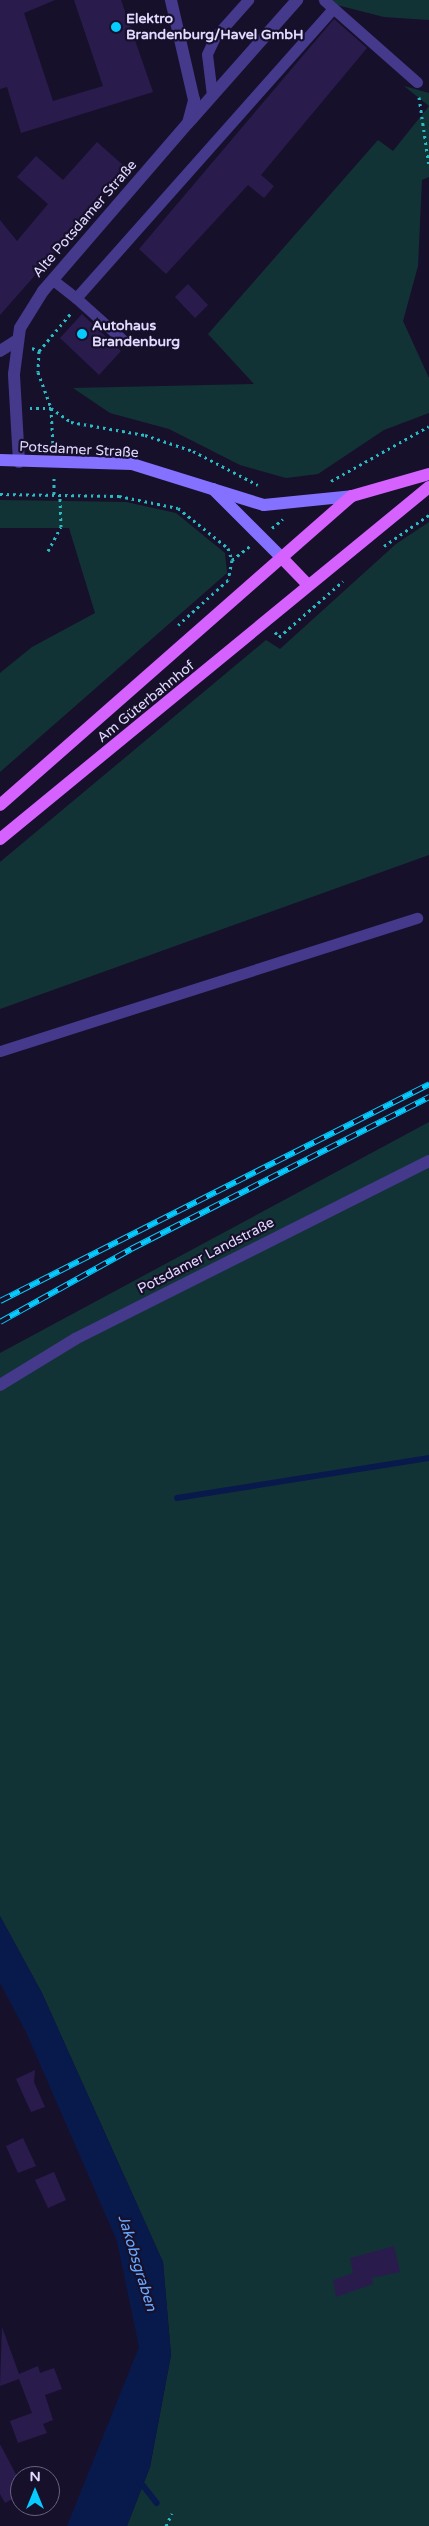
<!DOCTYPE html>
<meta charset="utf-8">
<style>
body{margin:0}
#map{position:relative;width:429px;height:2526px;overflow:hidden;background:#17102b;font-family:"Varela Round",sans-serif}
div>[style]{position:absolute}
.green>*{inset:0;background:#123336}
.water>*{inset:0;background:#081a4c}
.stream>*{height:5.5px;margin:-2.75px;padding:0 2.75px;transform-origin:2.75px;border-radius:2.75px;background:#081a4c}
.building>*{inset:0;background:#2a1b4d}
.path>*{height:3px;margin-top:-1.5px;transform-origin:0;background:repeating-linear-gradient(90deg,#2abbc2 0 2.5px,transparent 0 6.5px)}
.lane>*{height:11px;margin:-5.5px;padding:0 5.5px;transform-origin:5.5px;border-radius:5.5px;background:#45398c}
.street>*{height:12px;margin:-6px;padding:0 6px;transform-origin:6px;border-radius:6px;background:#45398c}
.secondary>*{height:12px;margin:-6px;padding:0 6px;transform-origin:6px;border-radius:6px;background:#8471ff}
.primary>*{height:12px;margin:-6px;padding:0 6px;transform-origin:6px;border-radius:6px;background:#d561ff}
.rail>*{height:5.5px;margin-top:-2.75px;transform-origin:0;background:repeating-linear-gradient(90deg,#17102b 0 11px,#06cbff 0 22px);box-sizing:border-box;border-block:1px solid #06cbff}
.dots>*{width:14px;height:14px;translate:-50% -50%;box-sizing:border-box;border:2px solid #17102b;border-radius:50%}
span{translate:-50% -50%;white-space:nowrap;text-align:center;line-height:1.15;-webkit-text-stroke:4.5px #17102b;paint-order:stroke}
.poi-label{font-size:14px;color:#e2daff;font-weight:700}
.left{translate:0 -50%;text-align:left}
.street-label{font-size:14px;color:#e2daff}
.water-label{font-size:15px;color:#68a9ff;font-style:italic}
.north{position:absolute;left:10px;top:2466px;width:50px;height:50px;box-sizing:border-box;background:#17102b;border:1px solid #686180;border-radius:50%;rotate:0deg;font-size:14px;font-weight:700;line-height:20px;text-align:center;color:#e2daff}
.north::after{content:'';display:block;margin:auto;width:18px;height:22px;background:#06cbff;clip-path:polygon(50% 0,100% 100%,50% 72%,0 100%)}
</style>
<div id="map">
<div class="green">
<i style="clip-path:polygon(317px 0,429px 0,429px 20px,384px 17px)"></i>
<i style="clip-path:polygon(404px 86px,429px 93px,429px 106px)"></i>
<i style="clip-path:polygon(429px 106px,429px 177px,422px 180px,418px 266px,403px 321px,429px 378px,429px 413px,384px 430px,318px 474px,286px 478px,240px 465px,169px 429px,110px 413px,73px 388px,254px 384px,208px 334px,378px 140px,393px 151px)"></i>
<i style="clip-path:polygon(0 500px,126px 502px,176px 513px,225px 553px,227px 573px,0 772px,0 673px,32px 647px,95px 613px,69px 528px,0 528px)"></i>
<i style="clip-path:polygon(429px 522px,429px 855px,0 1009px,0 862px,266px 640px,280px 649px,396px 544px)"></i>
<i style="clip-path:polygon(429px 1122px,429px 2526px,127px 2526px,150px 2467px,171px 2355px,163px 2262px,42px 1993px,0 1916px,0 1353px)"></i>
</div>
<div class="water">
<i style="clip-path:polygon(0 1916px,42px 1993px,163px 2262px,171px 2355px,150px 2467px,127px 2526px,67px 2526px,139px 2347px,117px 2241px,26px 2032px,0 1983px)"></i>
</div>
<div class="stream">
<i style="left:177px;top:1498px;width:255px;rotate:-9deg"></i>
<i style="left:139px;top:2480px;width:29px;rotate:52deg"></i>
</div>
<div class="building">
<i style="clip-path:polygon(0 0,55px 0,24px 13px,53px 101px,103px 86px,74px 0,121px 0,153px 92px,21px 133px,7px 87px,0 89px)"></i>
<i style="clip-path:polygon(334px 19px,367px 48px,261px 175px,274px 186px,264px 198px,248px 185px,166px 274px,139px 249px)"></i>
<i style="clip-path:polygon(97px 142px,124px 166px,86px 210px,90px 213px,0 315px,0 220px,17px 241px,48px 204px,17px 177px,36px 156px,63px 180px)"></i>
<i style="clip-path:polygon(188px 284px,208px 305px,195px 318px,175px 297px)"></i>
<i style="clip-path:polygon(82px 314px,121px 351px,99px 375px,60px 338px)"></i>
<i style="clip-path:polygon(35px 2070px,34px 2082px,45px 2107px,31px 2112px,16px 2079px)"></i>
<i style="clip-path:polygon(23px 2138px,36px 2166px,18px 2173px,6px 2146px)"></i>
<i style="clip-path:polygon(54px 2172px,66px 2200px,48px 2208px,35px 2180px)"></i>
<i style="clip-path:polygon(394px 2246px,400px 2272px,372px 2278px,373px 2284px,336px 2297px,333px 2280px,353px 2273px,350px 2258px)"></i>
<i style="clip-path:polygon(2px 2327px,19px 2374px,38px 2366px,40px 2373px,54px 2368px,62px 2389px,45px 2395px,53px 2420px,43px 2424px,47px 2433px,18px 2443px,10px 2421px,32px 2413px,19px 2379px,0 2386px)"></i>
<i style="clip-path:polygon(0 2444px,20px 2482px,20px 2495px,5px 2503px,0 2494px)"></i>
</div>
<div class="path">
<i style="left:419px;top:97px;width:70px;rotate:81.8deg"></i>
<i style="left:32px;top:348px;width:8px;rotate:23deg"></i>
<i style="left:39px;top:351px;width:21px;rotate:93deg"></i>
<i style="left:38px;top:372px;width:38px;rotate:70deg"></i>
<i style="left:51px;top:408px;width:38px;rotate:87deg"></i>
<i style="left:39px;top:351px;width:50px;rotate:-49.9deg"></i>
<i style="left:30px;top:408px;width:21px"></i>
<i style="left:51px;top:408px;width:24px;rotate:35deg"></i>
<i style="left:71px;top:422px;width:75px;rotate:10deg"></i>
<i style="left:145px;top:435px;width:51px;rotate:18.4deg"></i>
<i style="left:193px;top:451px;width:73px;rotate:27.6deg"></i>
<i style="left:54px;top:478px;width:17px;rotate:90deg"></i>
<i style="left:331px;top:481px;width:112px;rotate:-29.3deg"></i>
<i style="left:0;top:494px;width:119px;rotate:1deg"></i>
<i style="left:119px;top:496px;width:60px;rotate:11.5deg"></i>
<i style="left:178px;top:508px;width:64px;rotate:38.7deg"></i>
<i style="left:228px;top:548px;width:13px;rotate:72deg"></i>
<i style="left:232px;top:560px;width:20px;rotate:101deg"></i>
<i style="left:228px;top:580px;width:67px;rotate:138deg"></i>
<i style="left:272px;top:528px;width:14px;rotate:-39deg"></i>
<i style="left:384px;top:546px;width:55px;rotate:-34.6deg"></i>
<i style="left:48px;top:551px;width:27px;rotate:-62deg"></i>
<i style="left:61px;top:527px;width:32px;rotate:-92deg"></i>
<i style="left:232px;top:560px;width:23px;rotate:-38deg"></i>
<i style="left:275px;top:632px;width:6px;rotate:51deg"></i>
<i style="left:279px;top:637px;width:85px;rotate:-41.2deg"></i>
<i style="left:166px;top:2526px;width:14px;rotate:-65deg"></i>
</div>
<div class="lane">
<i style="left:324px;top:0;width:124px;rotate:41.4deg"></i>
<i style="left:212px;top:95px;width:41px;rotate:-97deg"></i>
<i style="left:207px;top:54px;width:19px;rotate:-65deg"></i>
<i style="left:215px;top:37px;width:50px;rotate:-48.3deg"></i>
<i style="left:53px;top:280px;width:29px;rotate:38deg"></i>
<i style="left:76px;top:298px;width:387px;rotate:-48.4deg"></i>
<i style="left:76px;top:298px;width:63px;rotate:41.8deg"></i>
<i style="left:0;top:1051px;width:438px;rotate:-17.7deg"></i>
</div>
<div class="street">
<i style="left:190px;top:121px;width:162px;rotate:-48.5deg"></i>
<i style="left:0;top:351px;width:19px;rotate:-32deg"></i>
<i style="left:19px;top:462px;width:88px;rotate:-93.3deg"></i>
<i style="left:14px;top:374px;width:46px;rotate:-82.6deg"></i>
<i style="left:20px;top:328px;width:44px;rotate:-58.1deg"></i>
<i style="left:43px;top:291px;width:222px;rotate:-49.2deg"></i>
<i style="left:188px;top:123px;width:24px;rotate:-75deg"></i>
<i style="left:194px;top:100px;width:103px;rotate:-103deg"></i>
<i style="left:0;top:1385px;width:88px;rotate:-31.5deg"></i>
<i style="left:75px;top:1339px;width:396px;rotate:-26.7deg"></i>
</div>
<div class="secondary">
<i style="left:0;top:460px;width:132px;rotate:1.7deg"></i>
<i style="left:132px;top:464px;width:138px;rotate:17.3deg"></i>
<i style="left:264px;top:505px;width:88px;rotate:-5.8deg"></i>
<i style="left:213px;top:489px;width:98px;rotate:45deg"></i>
</div>
<div class="primary">
<i style="left:282px;top:558px;width:37px;rotate:46deg"></i>
<i style="left:0;top:805px;width:468px;rotate:-41.3deg"></i>
<i style="left:352px;top:496px;width:80px;rotate:-15.9deg"></i>
<i style="left:0;top:839px;width:555px;rotate:-39.37deg"></i>
</div>
<div class="rail">
<i style="left:0;top:1301px;width:481px;rotate:-26.8deg"></i>
<i style="left:0;top:1322px;width:150px;rotate:-29.1deg"></i>
<i style="left:131px;top:1249px;width:335px;rotate:-27deg"></i>
</div>
<div class="dots">
<i style="left:116px;top:27px;background:#06cbff"></i>
<i style="left:82px;top:334px;background:#06cbff"></i>
</div>
<div class="poi-label">
<span class="left" style="left:126px;top:27px">Elektro<br>Brandenburg/Havel GmbH</span>
<span class="left" style="left:92px;top:334px">Autohaus<br>Brandenburg</span>
</div>
<div class="street-label">
<span style="left:85px;top:219px;rotate:-49deg">Alte Potsdamer Straße</span>
<span style="left:79px;top:450px;rotate:3deg">Potsdamer Straße</span>
<span style="left:146px;top:702px;rotate:-39deg">Am Güterbahnhof</span>
<span style="left:206px;top:1256px;rotate:-27deg">Potsdamer Landstraße</span>
</div>
<div class="water-label">
<span style="left:137px;top:2263px;rotate:73deg">Jakobsgraben</span>
</div>
<div class="north">N</div>
</div>
